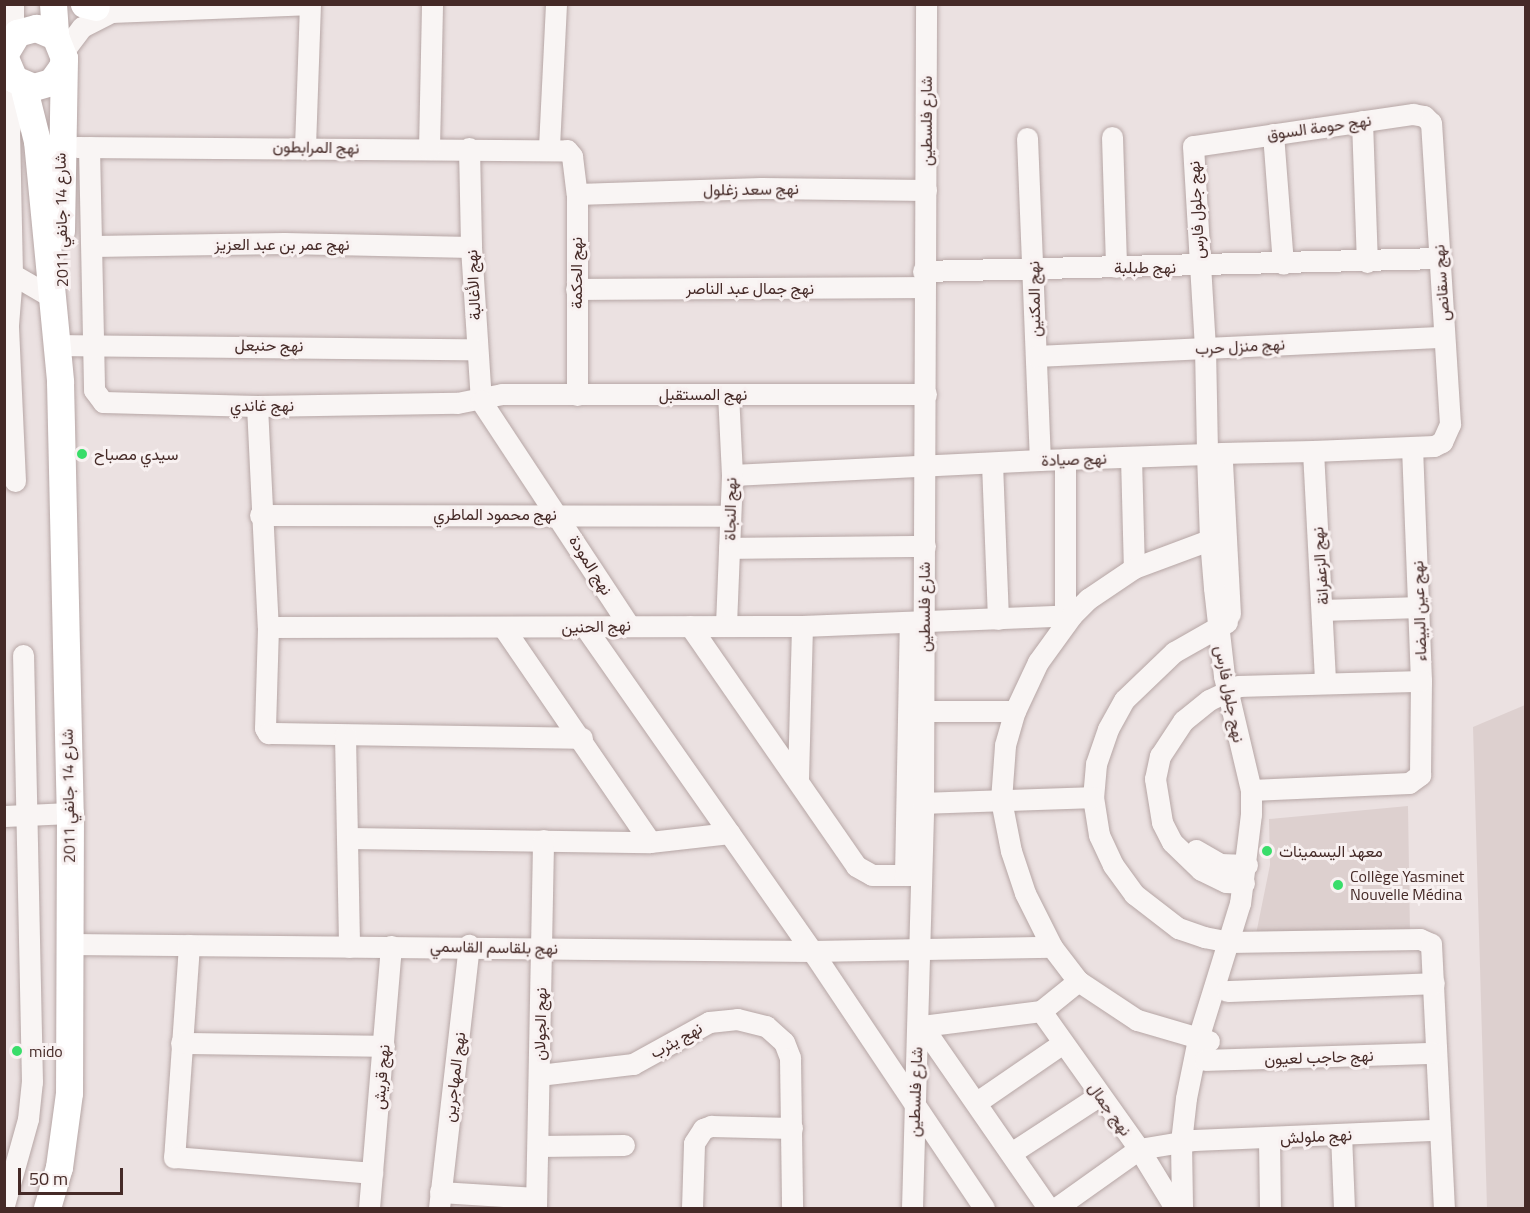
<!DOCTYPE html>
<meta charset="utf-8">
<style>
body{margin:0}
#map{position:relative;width:1530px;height:1213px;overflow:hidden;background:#ebe1e1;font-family:"Titillium Web",Vazirmatn,sans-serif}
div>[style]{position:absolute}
.built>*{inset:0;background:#ddd0cf}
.roads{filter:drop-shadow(0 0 2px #b6a6a5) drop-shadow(0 0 2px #b6a6a5)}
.minor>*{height:21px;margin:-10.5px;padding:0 10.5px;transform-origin:10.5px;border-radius:10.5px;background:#f9f5f4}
.major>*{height:27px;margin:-13.5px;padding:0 13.5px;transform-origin:13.5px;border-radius:13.5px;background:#fff}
.dots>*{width:16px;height:16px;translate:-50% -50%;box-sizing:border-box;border:3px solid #f8f1f1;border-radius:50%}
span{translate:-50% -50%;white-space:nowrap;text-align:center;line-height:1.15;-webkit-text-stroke:6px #f8f1f1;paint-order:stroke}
.street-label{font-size:16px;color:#452a27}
.poi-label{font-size:16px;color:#452a27}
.left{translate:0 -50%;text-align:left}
.frame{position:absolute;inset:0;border:6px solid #452a27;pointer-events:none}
.scale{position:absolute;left:18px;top:1168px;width:105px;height:27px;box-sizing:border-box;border:3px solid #452a27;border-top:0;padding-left:8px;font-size:18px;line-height:21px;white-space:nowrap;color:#452a27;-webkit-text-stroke:4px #f8f1f1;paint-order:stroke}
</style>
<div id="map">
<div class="built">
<i style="clip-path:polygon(1525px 705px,1525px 1208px,1487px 1208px,1473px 727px)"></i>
<i style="clip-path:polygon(1408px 806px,1410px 934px,1254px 944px,1270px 865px,1269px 819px)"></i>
</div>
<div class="roads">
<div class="minor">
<i style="left:13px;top:37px;width:33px;rotate:-90deg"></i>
<i style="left:63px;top:52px;width:31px;rotate:-53deg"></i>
<i style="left:82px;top:27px;width:33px;rotate:-27deg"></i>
<i style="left:111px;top:12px;width:195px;rotate:-2.3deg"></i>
<i style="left:1362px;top:121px;width:141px;rotate:88deg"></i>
<i style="left:1273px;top:134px;width:130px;rotate:85.6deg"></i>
<i style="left:1112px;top:137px;width:130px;rotate:88.2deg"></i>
<i style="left:1027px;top:138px;width:322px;rotate:87.7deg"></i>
<i style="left:77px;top:147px;width:490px;rotate:0.4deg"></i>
<i style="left:567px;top:150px;width:8px;rotate:50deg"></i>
<i style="left:572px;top:156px;width:38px;rotate:83deg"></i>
<i style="left:577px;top:194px;width:201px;rotate:90deg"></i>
<i style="left:89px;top:147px;width:243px;rotate:88.8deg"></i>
<i style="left:94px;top:390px;width:15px;rotate:53deg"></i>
<i style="left:103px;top:402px;width:154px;rotate:1.5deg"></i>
<i style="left:257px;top:406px;width:200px;rotate:-0.9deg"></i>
<i style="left:457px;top:403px;width:46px;rotate:-11.3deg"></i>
<i style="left:502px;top:394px;width:424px"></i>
<i style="left:305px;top:147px;width:143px;rotate:-88deg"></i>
<i style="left:549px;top:147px;width:143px;rotate:-87.2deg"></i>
<i style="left:469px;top:148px;width:99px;rotate:88.8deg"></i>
<i style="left:471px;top:247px;width:154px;rotate:86.3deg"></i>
<i style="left:481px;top:401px;width:267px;rotate:56.6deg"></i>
<i style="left:429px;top:149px;width:145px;rotate:-88.8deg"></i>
<i style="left:577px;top:194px;width:184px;rotate:-1.9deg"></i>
<i style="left:761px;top:188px;width:165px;rotate:0.7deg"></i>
<i style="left:93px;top:246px;width:191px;rotate:-0.9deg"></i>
<i style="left:284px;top:243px;width:187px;rotate:1.2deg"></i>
<i style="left:923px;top:271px;width:516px;rotate:-1.44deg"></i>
<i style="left:4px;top:274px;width:8px"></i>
<i style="left:12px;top:274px;width:44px;rotate:30.1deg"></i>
<i style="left:576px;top:289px;width:348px;rotate:-0.3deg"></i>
<i style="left:62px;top:345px;width:414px;rotate:0.6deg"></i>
<i style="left:1036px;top:356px;width:408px;rotate:-2.7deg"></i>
<i style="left:257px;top:406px;width:221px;rotate:87.2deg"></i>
<i style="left:268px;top:627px;width:101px;rotate:91.7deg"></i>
<i style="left:265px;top:728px;width:6px;rotate:59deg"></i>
<i style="left:268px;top:733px;width:314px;rotate:0.9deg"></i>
<i style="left:1313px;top:451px;width:231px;rotate:87deg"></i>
<i style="left:1131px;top:457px;width:111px;rotate:88.5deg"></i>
<i style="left:1222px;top:462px;width:152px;rotate:87deg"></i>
<i style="left:992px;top:463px;width:156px;rotate:87.8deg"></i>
<i style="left:732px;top:475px;width:308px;rotate:-2.8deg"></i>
<i style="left:1040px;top:460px;width:25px;rotate:-2deg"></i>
<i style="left:1065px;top:459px;width:142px;rotate:-2deg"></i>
<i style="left:1207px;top:454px;width:15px;rotate:-4deg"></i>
<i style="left:1222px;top:453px;width:91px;rotate:-1.3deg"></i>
<i style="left:1313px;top:451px;width:121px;rotate:-2.4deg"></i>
<i style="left:1434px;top:446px;width:9px;rotate:-27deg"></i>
<i style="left:1442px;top:442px;width:20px;rotate:-66deg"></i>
<i style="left:1450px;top:424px;width:302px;rotate:-93.6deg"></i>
<i style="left:1431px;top:123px;width:10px;rotate:-135deg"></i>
<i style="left:1424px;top:116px;width:11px;rotate:-170deg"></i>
<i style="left:1413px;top:114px;width:222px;rotate:171.7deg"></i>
<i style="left:1193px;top:146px;width:201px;rotate:86.6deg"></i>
<i style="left:1205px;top:347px;width:107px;rotate:88.9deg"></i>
<i style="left:1207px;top:454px;width:85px;rotate:88deg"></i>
<i style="left:1210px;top:539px;width:49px;rotate:85.3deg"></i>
<i style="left:1214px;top:588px;width:89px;rotate:83.5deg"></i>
<i style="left:1224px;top:676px;width:117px;rotate:76.7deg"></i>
<i style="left:1251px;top:790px;width:24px;rotate:90deg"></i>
<i style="left:1251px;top:814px;width:90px;rotate:97deg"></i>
<i style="left:1240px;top:903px;width:142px;rotate:107.2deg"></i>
<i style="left:1198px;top:1039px;width:60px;rotate:101.5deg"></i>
<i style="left:1186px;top:1098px;width:44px;rotate:96.5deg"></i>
<i style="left:1181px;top:1142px;width:66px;rotate:89.1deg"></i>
<i style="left:15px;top:481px;width:156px;rotate:-92.6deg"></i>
<i style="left:8px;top:325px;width:51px;rotate:-85.5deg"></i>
<i style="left:12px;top:274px;width:142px;rotate:-91.2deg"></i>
<i style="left:9px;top:132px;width:51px;rotate:-80.9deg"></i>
<i style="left:260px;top:515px;width:469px;rotate:0.1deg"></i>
<i style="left:729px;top:548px;width:196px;rotate:-0.6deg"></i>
<i style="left:1323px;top:610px;width:96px;rotate:-1.8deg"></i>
<i style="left:1065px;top:616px;width:157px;rotate:-90deg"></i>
<i style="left:1227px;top:622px;width:61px;rotate:150.5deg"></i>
<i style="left:1174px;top:652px;width:69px;rotate:136.2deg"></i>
<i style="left:1124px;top:700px;width:33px;rotate:119deg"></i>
<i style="left:1108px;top:729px;width:37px;rotate:109deg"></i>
<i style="left:1096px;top:764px;width:33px;rotate:95deg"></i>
<i style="left:1093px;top:797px;width:38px;rotate:81deg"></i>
<i style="left:1099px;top:835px;width:33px;rotate:65deg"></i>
<i style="left:1113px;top:865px;width:36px;rotate:54deg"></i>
<i style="left:1134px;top:894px;width:56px;rotate:37.7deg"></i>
<i style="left:1178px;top:928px;width:28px;rotate:19deg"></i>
<i style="left:1204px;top:937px;width:25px;rotate:11deg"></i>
<i style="left:1229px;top:942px;width:191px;rotate:-0.9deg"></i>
<i style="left:1420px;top:939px;width:12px;rotate:24deg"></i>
<i style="left:1431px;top:944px;width:264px;rotate:87.2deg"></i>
<i style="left:726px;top:625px;width:150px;rotate:-87.7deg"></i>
<i style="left:732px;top:475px;width:81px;rotate:-92.8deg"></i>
<i style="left:690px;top:626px;width:292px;rotate:55.3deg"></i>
<i style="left:856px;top:866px;width:18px;rotate:29deg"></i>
<i style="left:872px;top:875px;width:49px"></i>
<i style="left:268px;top:627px;width:534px;rotate:-0.11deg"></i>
<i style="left:802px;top:626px;width:270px;rotate:-2.3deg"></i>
<i style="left:503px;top:627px;width:260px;rotate:55.6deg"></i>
<i style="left:585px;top:627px;width:396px;rotate:55deg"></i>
<i style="left:812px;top:951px;width:309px;rotate:56.2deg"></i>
<i style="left:924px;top:711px;width:91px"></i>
<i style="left:345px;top:735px;width:212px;rotate:88.9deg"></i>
<i style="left:798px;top:779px;width:153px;rotate:-88.5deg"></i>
<i style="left:1251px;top:790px;width:158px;rotate:-2.5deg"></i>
<i style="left:1409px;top:783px;width:14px;rotate:-36deg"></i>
<i style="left:1420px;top:775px;width:94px;rotate:-89.4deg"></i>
<i style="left:1421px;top:681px;width:234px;rotate:-92.2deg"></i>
<i style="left:923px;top:803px;width:170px;rotate:-2deg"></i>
<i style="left:4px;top:816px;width:66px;rotate:-2.6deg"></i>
<i style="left:349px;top:838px;width:301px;rotate:0.8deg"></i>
<i style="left:650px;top:842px;width:80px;rotate:-6.5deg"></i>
<i style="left:1196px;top:850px;width:28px;rotate:30deg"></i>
<i style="left:1220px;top:864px;width:27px;rotate:2deg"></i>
<i style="left:905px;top:875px;width:252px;rotate:-88.9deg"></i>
<i style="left:1244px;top:883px;width:18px;rotate:-177deg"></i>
<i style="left:1226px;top:882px;width:28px;rotate:-154deg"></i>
<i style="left:1201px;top:870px;width:40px;rotate:-136deg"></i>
<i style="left:1172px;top:842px;width:22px;rotate:-117deg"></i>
<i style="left:1162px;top:822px;width:44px;rotate:-99.2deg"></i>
<i style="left:1155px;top:779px;width:24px;rotate:-78deg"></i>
<i style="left:1160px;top:756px;width:42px;rotate:-56.7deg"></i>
<i style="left:1183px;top:721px;width:33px;rotate:-39deg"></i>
<i style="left:1209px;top:700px;width:33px;rotate:-25deg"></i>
<i style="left:1239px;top:686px;width:182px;rotate:-1.6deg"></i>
<i style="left:69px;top:944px;width:743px;rotate:0.54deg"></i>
<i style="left:812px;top:951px;width:240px;rotate:-1deg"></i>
<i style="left:189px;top:945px;width:213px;rotate:94deg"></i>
<i style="left:174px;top:1157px;width:199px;rotate:4.6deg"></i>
<i style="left:1227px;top:991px;width:207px;rotate:-2.2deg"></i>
<i style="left:1041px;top:1011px;width:169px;rotate:54.6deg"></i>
<i style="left:1139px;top:1149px;width:69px;rotate:58.6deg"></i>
<i style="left:918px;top:1020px;width:229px;rotate:55.3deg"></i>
<i style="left:922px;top:1026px;width:120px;rotate:-7.2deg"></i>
<i style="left:1041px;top:1011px;width:48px;rotate:-39deg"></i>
<i style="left:1209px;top:1041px;width:75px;rotate:-163.7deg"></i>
<i style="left:1137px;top:1020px;width:71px;rotate:-146.5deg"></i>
<i style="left:1078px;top:981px;width:43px;rotate:-127.4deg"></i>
<i style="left:1052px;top:947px;width:60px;rotate:-116.6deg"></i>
<i style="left:1025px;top:893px;width:44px;rotate:-108.4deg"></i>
<i style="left:1011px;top:851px;width:52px;rotate:-101.1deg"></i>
<i style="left:1001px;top:800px;width:55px;rotate:-85.8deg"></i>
<i style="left:1005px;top:745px;width:35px;rotate:-74deg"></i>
<i style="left:1015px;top:711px;width:54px;rotate:-64.9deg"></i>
<i style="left:1038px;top:662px;width:58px;rotate:-54.1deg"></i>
<i style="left:1072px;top:615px;width:23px;rotate:-45deg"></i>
<i style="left:1088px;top:599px;width:55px;rotate:-34deg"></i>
<i style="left:1134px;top:568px;width:92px;rotate:-20.4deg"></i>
<i style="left:181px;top:1043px;width:203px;rotate:0.8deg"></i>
<i style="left:1205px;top:1060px;width:229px;rotate:-1.8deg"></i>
<i style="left:539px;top:1075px;width:95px;rotate:-6.7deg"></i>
<i style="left:633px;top:1064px;width:87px;rotate:-28.9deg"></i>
<i style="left:709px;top:1022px;width:28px;rotate:-6deg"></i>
<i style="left:737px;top:1019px;width:30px;rotate:14deg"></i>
<i style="left:766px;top:1026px;width:24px;rotate:42deg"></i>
<i style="left:784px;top:1042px;width:17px;rotate:69deg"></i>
<i style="left:790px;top:1058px;width:150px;rotate:89.2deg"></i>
<i style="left:977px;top:1102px;width:104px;rotate:-34.5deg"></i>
<i style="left:1341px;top:1134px;width:74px;rotate:87.7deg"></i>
<i style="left:1269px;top:1138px;width:70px;rotate:89.2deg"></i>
<i style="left:538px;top:1146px;width:86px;rotate:-0.7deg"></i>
<i style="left:1011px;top:1153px;width:106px;rotate:-33.1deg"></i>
<i style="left:440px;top:1192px;width:96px;rotate:3.6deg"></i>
<i style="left:4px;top:1205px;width:89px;rotate:-74.4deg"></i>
<i style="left:28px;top:1119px;width:37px;rotate:-84deg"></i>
<i style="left:32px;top:1082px;width:427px;rotate:-91.2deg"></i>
<i style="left:369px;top:1208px;width:263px;rotate:-85.2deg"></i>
<i style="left:439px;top:1208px;width:265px;rotate:-83.5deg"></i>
<i style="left:536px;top:1208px;width:368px;rotate:-88.9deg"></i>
<i style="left:692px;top:1208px;width:65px;rotate:-88.2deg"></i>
<i style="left:694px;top:1143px;width:17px;rotate:-57deg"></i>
<i style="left:703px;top:1129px;width:9px;rotate:-21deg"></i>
<i style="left:711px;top:1126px;width:81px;rotate:1.4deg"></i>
<i style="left:912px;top:1208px;width:405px;rotate:-88.4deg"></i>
<i style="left:923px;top:803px;width:799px;rotate:-89.78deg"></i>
<i style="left:1056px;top:1208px;width:102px;rotate:-35.4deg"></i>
<i style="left:1139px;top:1149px;width:56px;rotate:-9.3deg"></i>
<i style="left:1194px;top:1140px;width:243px;rotate:-2.4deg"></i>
</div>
<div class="major">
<i style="left:53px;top:4px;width:32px;rotate:86deg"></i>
<i style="left:84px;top:4px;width:12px;rotate:14deg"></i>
<i style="left:4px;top:55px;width:26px;rotate:-59deg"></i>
<i style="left:17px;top:33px;width:20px;rotate:-15deg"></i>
<i style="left:36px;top:28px;width:21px;rotate:23deg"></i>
<i style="left:55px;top:36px;width:24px;rotate:68deg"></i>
<i style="left:64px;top:58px;width:9px;rotate:103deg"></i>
<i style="left:62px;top:67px;width:19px;rotate:126deg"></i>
<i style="left:51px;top:82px;width:19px;rotate:164deg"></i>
<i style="left:33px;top:87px;width:21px;rotate:-157deg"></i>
<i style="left:14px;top:79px;width:25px;rotate:-113deg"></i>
<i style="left:23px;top:85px;width:58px;rotate:76deg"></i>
<i style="left:37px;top:141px;width:242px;rotate:84.5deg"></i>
<i style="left:60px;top:382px;width:431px;rotate:88.7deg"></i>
<i style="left:70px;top:813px;width:280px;rotate:90.2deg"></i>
<i style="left:69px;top:1093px;width:75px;rotate:97.7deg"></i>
<i style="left:59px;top:1167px;width:43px;rotate:106.3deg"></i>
<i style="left:61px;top:231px;width:173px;rotate:-89deg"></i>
</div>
</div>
<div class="dots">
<i style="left:82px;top:454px;background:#39dd6a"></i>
<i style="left:1267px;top:851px;background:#39dd6a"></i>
<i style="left:1338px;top:885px;background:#39dd6a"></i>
<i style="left:17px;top:1051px;background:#39dd6a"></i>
</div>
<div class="street-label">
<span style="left:926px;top:121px;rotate:-90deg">شارع فلسطين</span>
<span style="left:1319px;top:127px;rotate:-8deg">نهج حومة السوق</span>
<span style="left:316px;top:147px;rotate:1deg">نهج المرابطون</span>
<span style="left:751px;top:189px;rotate:-1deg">نهج سعد زغلول</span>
<span style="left:1196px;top:210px;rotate:-93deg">نهج جلول فارس</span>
<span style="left:61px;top:220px;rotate:-91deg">شارع 14 جانفي 2011</span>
<span style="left:282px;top:244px">نهج عمر بن عبد العزيز</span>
<span style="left:1145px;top:267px">نهج طبلبة</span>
<span style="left:576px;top:273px;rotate:-90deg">نهج الحكمة</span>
<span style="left:1441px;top:283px;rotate:-94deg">نهج سقانص</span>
<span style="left:473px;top:285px;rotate:-93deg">نهج الأغالبة</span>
<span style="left:750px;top:288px">نهج جمال عبد الناصر</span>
<span style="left:1034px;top:299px;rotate:-91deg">نهج المكنين</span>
<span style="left:269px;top:345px;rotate:1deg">نهج حنبعل</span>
<span style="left:1240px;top:346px;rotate:-3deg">نهج منزل حرب</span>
<span style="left:703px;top:394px">نهج المستقبل</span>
<span style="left:262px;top:405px">نهج غاندي</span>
<span style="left:1074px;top:459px;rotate:-2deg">نهج صيادة</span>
<span style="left:730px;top:509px;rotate:-89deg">نهج النجاة</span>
<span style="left:495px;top:514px">نهج محمود الماطري</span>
<span style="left:591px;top:565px;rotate:58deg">نهج المودة</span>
<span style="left:1320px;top:566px;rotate:-94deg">نهج الزعفرانة</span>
<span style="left:924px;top:607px;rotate:-90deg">شارع فلسطين</span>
<span style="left:1419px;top:611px;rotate:-92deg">نهج عين البيضاء</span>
<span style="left:596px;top:626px;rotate:-2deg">نهج الحنين</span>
<span style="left:1230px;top:694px;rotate:79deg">نهج جلول فارس</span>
<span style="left:68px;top:796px;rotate:-91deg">شارع 14 جانفي 2011</span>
<span style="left:494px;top:947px;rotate:1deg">نهج بلقاسم القاسمي</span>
<span style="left:540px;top:1024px;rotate:-89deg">نهج الجولان</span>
<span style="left:676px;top:1040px;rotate:-29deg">نهج يثرب</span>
<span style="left:1319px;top:1057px;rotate:-2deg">نهج حاجب لعيون</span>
<span style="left:381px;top:1077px;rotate:-85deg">نهج قريش</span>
<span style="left:454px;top:1077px;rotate:-83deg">نهج المهاجرين</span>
<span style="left:915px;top:1092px;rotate:-88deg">شارع فلسطين</span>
<span style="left:1110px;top:1109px;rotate:54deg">نهج جمال</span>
<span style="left:1316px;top:1136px;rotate:-3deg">نهج ملولش</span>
</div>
<div class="poi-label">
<span class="left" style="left:94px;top:454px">سيدي مصباح</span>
<span class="left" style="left:1279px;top:851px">معهد اليسمينات</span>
<span class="left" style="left:1350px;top:885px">Collège Yasminet<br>Nouvelle Médina</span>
<span class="left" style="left:29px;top:1051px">mido</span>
</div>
<div class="frame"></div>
<div class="scale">50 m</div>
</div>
